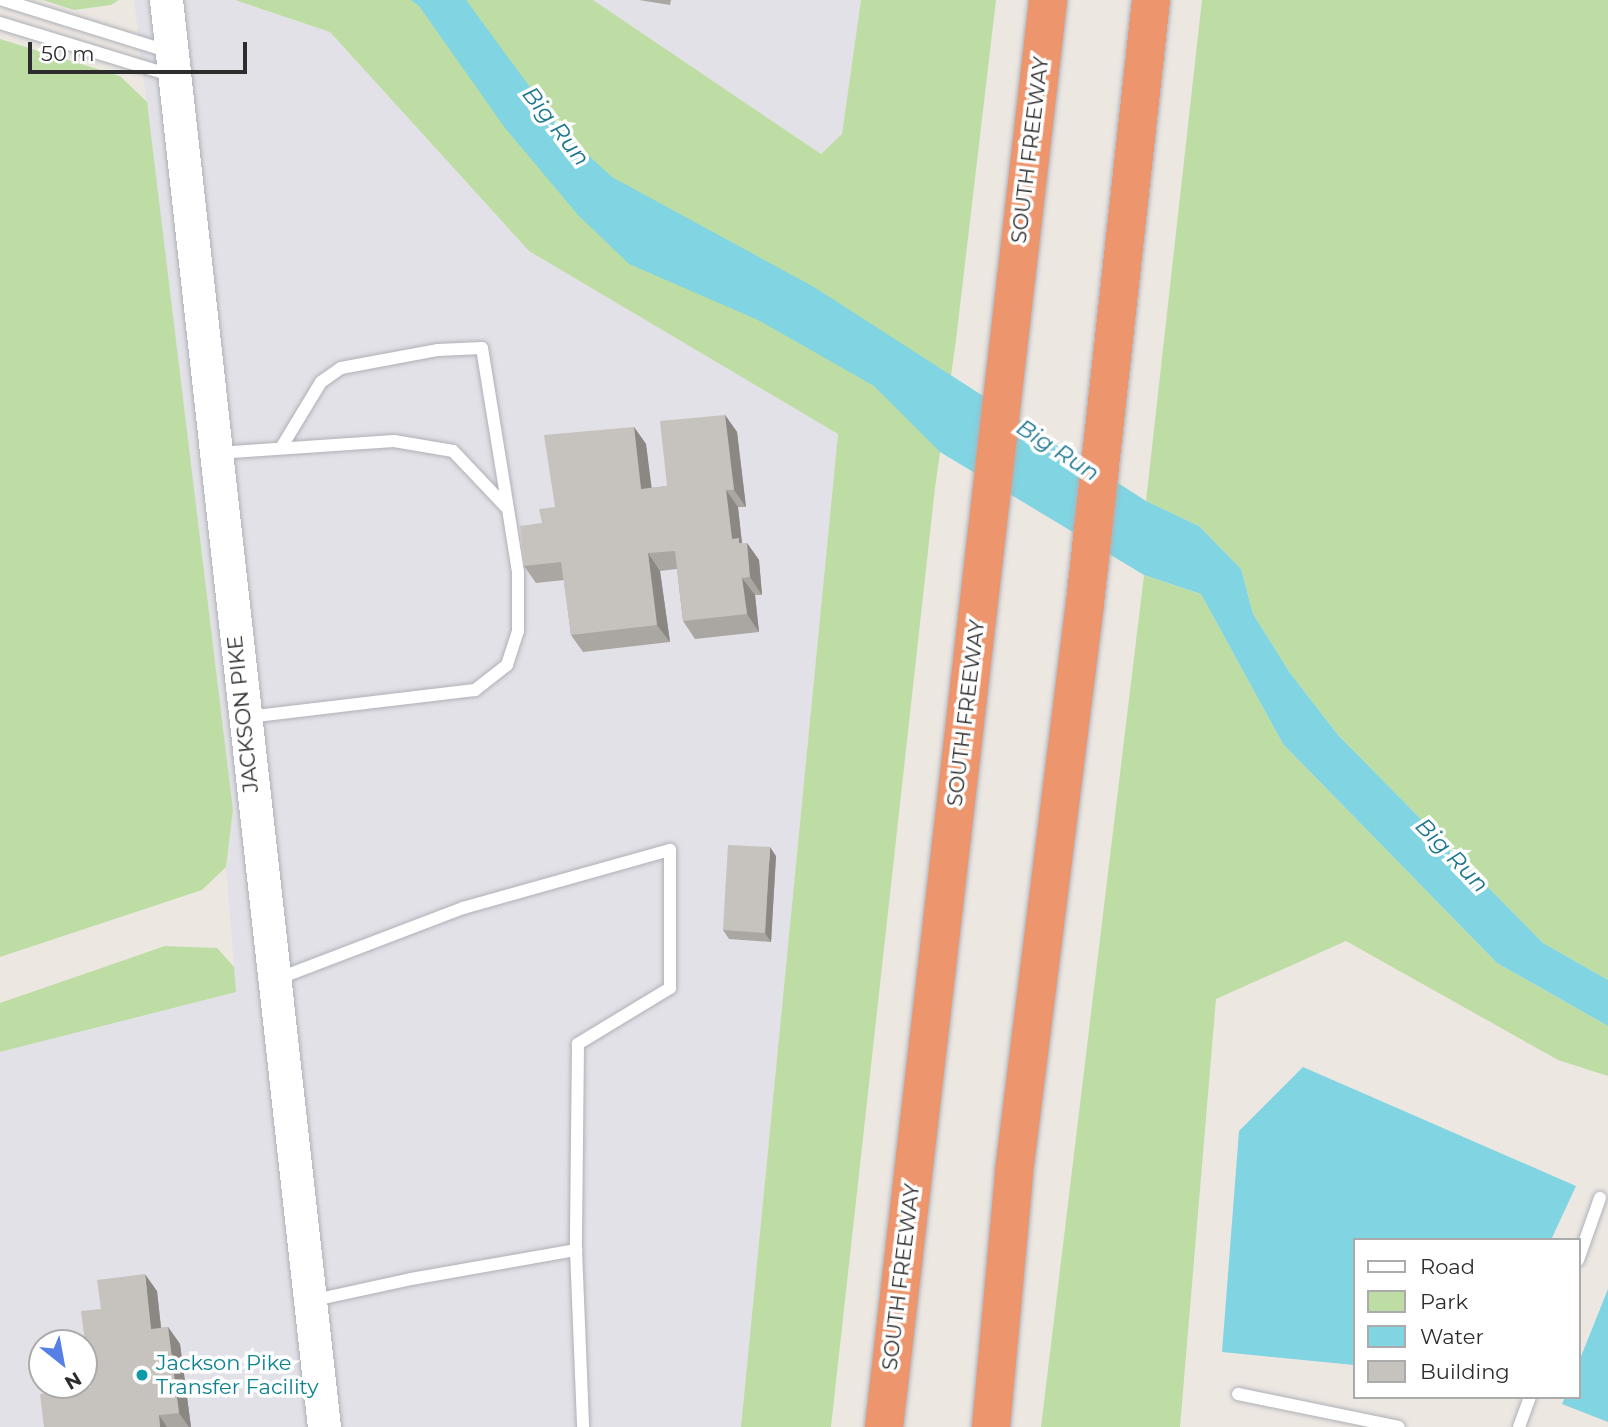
<!DOCTYPE html>
<style>
body{margin:0}
#map{position:relative;width:1608px;height:1427px;overflow:hidden;background:#ede7e2;font-family:Montserrat,sans-serif}
div>[style]{position:absolute}
.industrial>*{inset:0;background:#e2e1e7}
.green>*{inset:0;background:#bedda5}
.water>*{inset:0;background:#81d4e2}
.roads{filter:drop-shadow(0 0 2px #aeb1b8) drop-shadow(0 0 2px #aeb1b8)}
.service>*{height:12px;margin:-6px;padding:0 6px;transform-origin:6px;border-radius:6px;background:#fff}
.secondary>*{height:33px;margin:-16.5px;padding:0 16.5px;transform-origin:16.5px;border-radius:16.5px;background:#fff}
.motorway>*{height:38px;margin:-19px;padding:0 19px;transform-origin:19px;border-radius:19px;background:#ed956c}
.wall>*{inset:0;background:#aaa7a3}
.shaded-wall>*{inset:0;background:#8b8884}
.building>*{inset:0;background:#c6c2bd}
.dots>*{width:19px;height:19px;translate:-50% -50%;box-sizing:border-box;border:4px solid #fff;border-radius:50%}
span{translate:-50% -50%;white-space:nowrap;text-align:center;line-height:1.15;-webkit-text-stroke:7px #fff;paint-order:stroke}
.street-label{font-size:21px;color:#2d2d2d}
.culture-label{font-size:21px;color:#0d838f}
.left{translate:0 -50%;text-align:left}
.water-label{font-size:23px;color:#1d7791;font-style:italic}
.legend{position:absolute;left:1353px;top:1238px;width:228px;height:161px;box-sizing:border-box;background:#fff;border:2px solid #ababab;margin:0;padding:9px 12px;list-style:none;font-size:21px;color:#2d2d2d}
.legend li{display:flex;align-items:center;gap:14px;height:35px}
.legend b{width:35px;border:2px solid #ababab}
.north{position:absolute;left:28px;top:1329px;width:70px;height:70px;box-sizing:border-box;background:#fff;border:2px solid #ababab;border-radius:50%;rotate:149deg;font-size:19px;font-weight:700;line-height:28px;text-align:center;color:#2d2d2d}
.north::after{content:'';display:block;margin:auto;width:24px;height:32px;background:#5581e7;clip-path:polygon(50% 0,100% 100%,50% 72%,0 100%)}
.scale{position:absolute;left:28px;top:42px;width:219px;height:32px;box-sizing:border-box;border:4px solid #2d2d2d;border-top:0;padding-left:9px;font-size:21px;line-height:24px;white-space:nowrap;color:#2d2d2d;-webkit-text-stroke:5px #fff;paint-order:stroke}
</style>
<div id="map">
<div class="industrial">
<i style="clip-path:polygon(evenodd,134px 0,235px 0,330px 32px,529px 251px,838px 434px,741px 1427px,0 1427px,0 1052px,236px 991px,226px 867px,233px 810px,134px 0,42px 1343px,84px 1343px,84px 1385px,42px 1385px,42px 1343px)"></i>
<i style="clip-path:polygon(593px 0,861px 0,842px 134px,821px 154px)"></i>
</div>
<div class="green">
<i style="clip-path:polygon(43px 0,119px 0,111px 5px,74px 10px)"></i>
<i style="clip-path:polygon(235px 0,593px 0,821px 154px,842px 134px,861px 0,996px 0,956px 340px,935px 488px,831px 1427px,741px 1427px,838px 434px,529px 251px,330px 32px)"></i>
<i style="clip-path:polygon(1202px 0,1608px 0,1608px 980px,1543px 943px,1338px 735px,1290px 673px,1253px 614px,1241px 569px,1199px 526px,1146px 501px)"></i>
<i style="clip-path:polygon(0 39px,120px 76px,147px 102px,233px 810px,226px 867px,202px 890px,0 957px)"></i>
<i style="clip-path:polygon(1144px 575px,1201px 594px,1283px 744px,1497px 963px,1608px 1026px,1608px 1076px,1558px 1060px,1346px 941px,1216px 999px,1180px 1427px,1041px 1427px)"></i>
<i style="clip-path:polygon(165px 946px,217px 948px,234px 967px,236px 992px,0 1052px,0 1003px)"></i>
</div>
<div class="water">
<i style="clip-path:polygon(411px 0,466px 0,563px 132px,612px 177px,814px 287px,1146px 501px,1199px 526px,1241px 569px,1253px 614px,1290px 673px,1338px 735px,1543px 943px,1608px 980px,1608px 1026px,1497px 963px,1283px 744px,1201px 594px,1144px 575px,940px 452px,874px 386px,758px 320px,629px 264px,578px 215px,505px 128px,419px 6px)"></i>
<i style="clip-path:polygon(1303px 1067px,1576px 1186px,1551px 1240px,1354px 1240px,1354px 1365px,1222px 1352px,1239px 1131px)"></i>
<i style="clip-path:polygon(1608px 1289px,1608px 1422px,1562px 1404px,1565px 1397px,1578px 1397px,1578px 1364px)"></i>
</div>
<div class="roads">
<div class="service">
<i style="left:3px;top:0;width:175px;rotate:17.3deg"></i>
<i style="left:0;top:23px;width:178px;rotate:17deg"></i>
<i style="left:281px;top:448px;width:77px;rotate:-58.8deg"></i>
<i style="left:321px;top:382px;width:24px;rotate:-35deg"></i>
<i style="left:341px;top:368px;width:99px;rotate:-10.5deg"></i>
<i style="left:438px;top:350px;width:44px;rotate:-2.6deg"></i>
<i style="left:482px;top:348px;width:163px;rotate:80.8deg"></i>
<i style="left:217px;top:453px;width:177px;rotate:-3.9deg"></i>
<i style="left:394px;top:441px;width:60px;rotate:9.6deg"></i>
<i style="left:453px;top:451px;width:80px;rotate:46.5deg"></i>
<i style="left:508px;top:509px;width:64px;rotate:81deg"></i>
<i style="left:518px;top:572px;width:59px;rotate:90deg"></i>
<i style="left:518px;top:631px;width:36px;rotate:108deg"></i>
<i style="left:507px;top:665px;width:41px;rotate:142deg"></i>
<i style="left:475px;top:690px;width:229px;rotate:173.2deg"></i>
<i style="left:277px;top:979px;width:199px;rotate:-20.9deg"></i>
<i style="left:463px;top:908px;width:215px;rotate:-15.7deg"></i>
<i style="left:670px;top:850px;width:138px;rotate:90deg"></i>
<i style="left:670px;top:988px;width:108px;rotate:148.7deg"></i>
<i style="left:578px;top:1044px;width:206px;rotate:90.6deg"></i>
<i style="left:1578px;top:1260px;width:66px;rotate:-70.5deg"></i>
<i style="left:310px;top:1301px;width:103px;rotate:-12.3deg"></i>
<i style="left:411px;top:1279px;width:168px;rotate:-10deg"></i>
<i style="left:576px;top:1250px;width:177px;rotate:87.7deg"></i>
<i style="left:1238px;top:1394px;width:164px;rotate:11.6deg"></i>
<i style="left:1519px;top:1427px;width:32px;rotate:-70deg"></i>
</div>
<div class="secondary">
<i style="left:166px;top:0;width:1436px;rotate:83.68deg"></i>
</div>
<div class="motorway">
<i style="left:884px;top:1427px;width:1436px;rotate:-83.44deg"></i>
<i style="left:991px;top:1427px;width:256px;rotate:-84.8deg"></i>
<i style="left:1014px;top:1172px;width:573px;rotate:-82.89deg"></i>
<i style="left:1085px;top:603px;width:607px;rotate:-83.75deg"></i>
</div>
</div>
<div class="wall">
<i style="clip-path:polygon(639px 0,671px 0,670px 5px)"></i>
<i style="clip-path:polygon(725px 415px,737px 432px,746px 507px,738px 507px,742px 543px,747px 543px,759px 560px,762px 595px,755px 595px,759px 632px,695px 639px,683px 621px,677px 569px,660px 571px,670px 642px,583px 652px,571px 635px,564px 580px,536px 583px,524px 566px,555px 507px,634px 427px,646px 444px,651px 488px,667px 486px)"></i>
<i style="clip-path:polygon(776px 856px,771px 942px,729px 939px,723px 930px)"></i>
<i style="clip-path:polygon(157px 1291px,161px 1328px,168px 1327px,180px 1344px,191px 1427px,44px 1427px,91px 1387px,101px 1309px)"></i>
</div>
<div class="shaded-wall">
<i style="clip-path:polygon(725px 415px,737px 432px,746px 507px,734px 490px)"></i>
<i style="clip-path:polygon(634px 427px,646px 444px,654px 506px,641px 489px)"></i>
<i style="clip-path:polygon(726px 490px,738px 507px,742px 544px,747px 543px,759px 560px,762px 595px,750px 577px,732px 539px)"></i>
<i style="clip-path:polygon(648px 553px,660px 571px,670px 642px,657px 625px)"></i>
<i style="clip-path:polygon(742px 578px,755px 595px,759px 632px,747px 614px)"></i>
<i style="clip-path:polygon(770px 847px,776px 856px,771px 942px,765px 933px)"></i>
<i style="clip-path:polygon(145px 1274px,157px 1291px,163px 1346px,151px 1329px)"></i>
<i style="clip-path:polygon(168px 1327px,180px 1344px,191px 1427px,189px 1427px,179px 1413px)"></i>
<i style="clip-path:polygon(159px 1415px,167px 1427px,160px 1427px)"></i>
</div>
<div class="building">
<i style="clip-path:polygon(725px 415px,734px 490px,726px 490px,732px 539px,739px 538px,739px 543px,747px 543px,750px 577px,742px 578px,747px 614px,683px 621px,675px 551px,648px 553px,657px 625px,571px 635px,561px 562px,524px 566px,520px 526px,542px 523px,539px 509px,555px 507px,544px 435px,634px 427px,641px 489px,667px 486px,660px 421px)"></i>
<i style="clip-path:polygon(728px 845px,770px 847px,765px 933px,723px 930px)"></i>
<i style="clip-path:polygon(145px 1274px,151px 1329px,168px 1327px,179px 1413px,159px 1415px,160px 1427px,44px 1427px,40px 1394px,91px 1387px,81px 1311px,101px 1309px,97px 1280px)"></i>
</div>
<div class="dots">
<i style="left:142px;top:1375px;background:#0f9aa8"></i>
</div>
<div class="street-label">
<span style="left:1030px;top:150px;rotate:-83deg">SOUTH FREEWAY</span>
<span style="left:966px;top:713px;rotate:-83deg">SOUTH FREEWAY</span>
<span style="left:243px;top:714px;rotate:-96deg">JACKSON PIKE</span>
<span style="left:901px;top:1277px;rotate:-83deg">SOUTH FREEWAY</span>
</div>
<div class="culture-label">
<span class="left" style="left:156px;top:1375px">Jackson Pike<br>Transfer Facility</span>
</div>
<div class="water-label">
<span style="left:556px;top:126px;rotate:52deg">Big Run</span>
<span style="left:1058px;top:450px;rotate:33deg">Big Run</span>
<span style="left:1452px;top:855px;rotate:46deg">Big Run</span>
</div>
<ul class="legend">
<li><b style="height:9px;background:#fff"></b>Road</li>
<li><b style="height:19px;background:#bedda5"></b>Park</li>
<li><b style="height:19px;background:#81d4e2"></b>Water</li>
<li><b style="height:19px;background:#c6c2bd"></b>Building</li>
</ul>
<div class="north">N</div>
<div class="scale">50 m</div>
</div>
